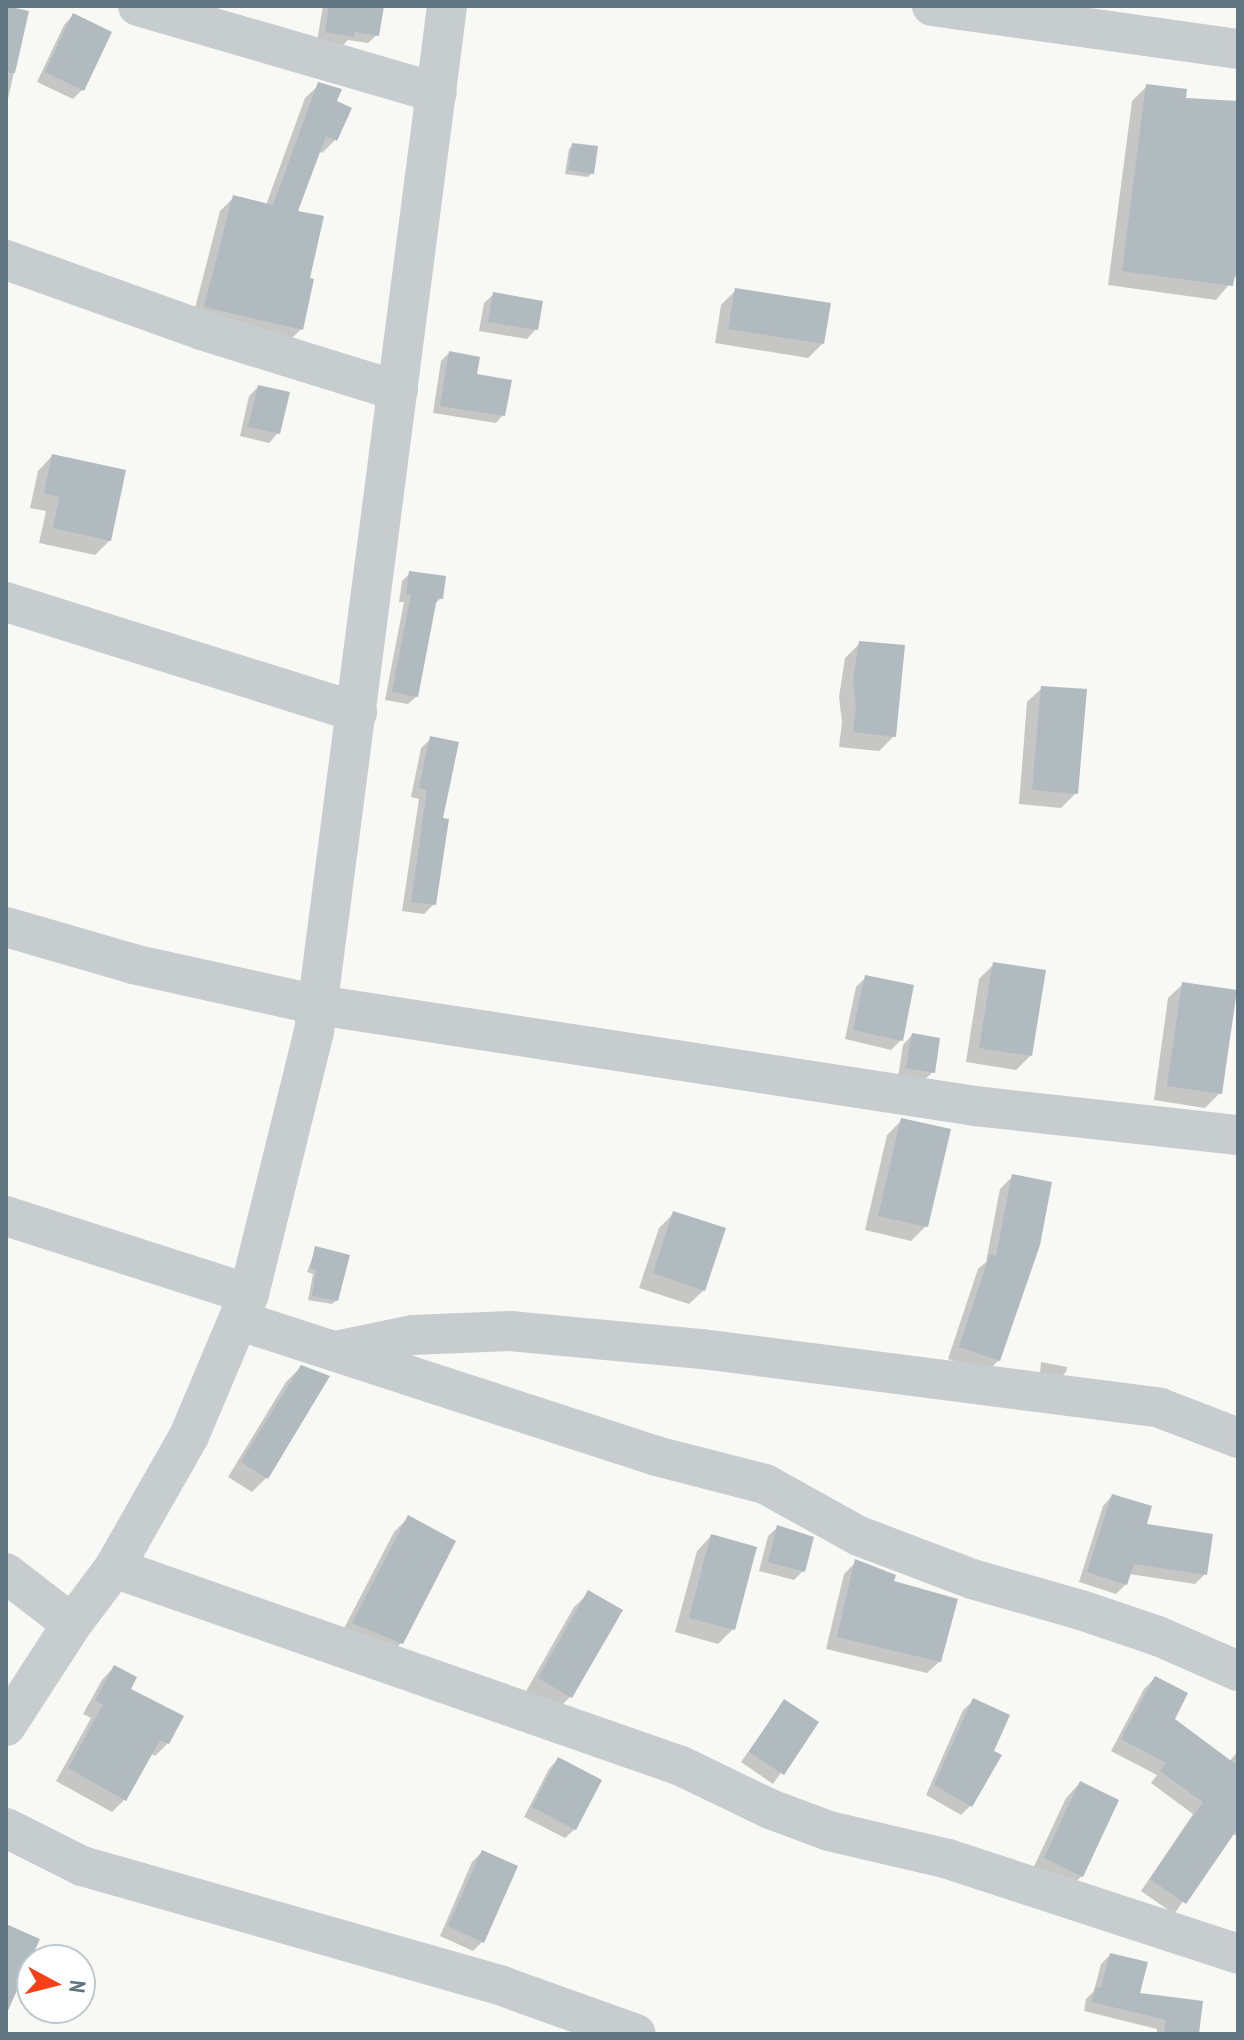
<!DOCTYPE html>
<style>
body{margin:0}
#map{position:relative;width:1244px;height:2040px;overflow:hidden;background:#f8f8f5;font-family:"PT Sans Narrow",sans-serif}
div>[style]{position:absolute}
.shadow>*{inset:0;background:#0003}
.building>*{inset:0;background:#b0babf}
.minor>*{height:40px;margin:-20px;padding:0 20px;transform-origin:20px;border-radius:20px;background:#c7cccf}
span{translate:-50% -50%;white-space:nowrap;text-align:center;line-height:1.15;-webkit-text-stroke:8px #fff;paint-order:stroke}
.frame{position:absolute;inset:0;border:8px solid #607683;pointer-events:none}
.north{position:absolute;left:16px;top:1944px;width:80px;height:80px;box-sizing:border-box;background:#fff;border:2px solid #bfc8cd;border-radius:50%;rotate:97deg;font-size:22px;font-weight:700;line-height:32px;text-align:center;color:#607683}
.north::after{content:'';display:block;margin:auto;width:28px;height:36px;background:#f54018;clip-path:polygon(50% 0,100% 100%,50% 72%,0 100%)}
</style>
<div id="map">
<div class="shadow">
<i style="clip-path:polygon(6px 6px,27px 13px,6px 108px)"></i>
<i style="clip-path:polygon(323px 6px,381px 6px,377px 35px,368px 43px,348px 40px,343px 45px,317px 41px)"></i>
<i style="clip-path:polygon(73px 15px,82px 90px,73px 99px,37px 82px,64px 25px)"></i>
<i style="clip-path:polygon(319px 85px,335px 140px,322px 153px,318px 151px,296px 212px,307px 280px,301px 329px,288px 342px,192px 320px,220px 211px,233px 198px,266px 205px,305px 98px)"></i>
<i style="clip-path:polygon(1147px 86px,1184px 100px,1238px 103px,1238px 274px,1216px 300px,1108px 285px,1132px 101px)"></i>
<i style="clip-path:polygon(573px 145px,592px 173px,588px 177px,565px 174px,569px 149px)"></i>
<i style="clip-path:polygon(735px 291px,823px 343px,808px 358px,715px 343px,721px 305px)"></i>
<i style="clip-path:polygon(494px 294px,536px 329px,527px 339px,479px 331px,484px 303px)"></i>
<i style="clip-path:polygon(449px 353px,475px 376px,503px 415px,496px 423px,433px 413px,441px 361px)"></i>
<i style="clip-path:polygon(258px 387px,278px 433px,269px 443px,240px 436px,249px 396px)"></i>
<i style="clip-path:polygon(52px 456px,110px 540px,95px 555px,39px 543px,46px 511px,30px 508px,38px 471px)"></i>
<i style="clip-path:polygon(410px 573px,441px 598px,434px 605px,417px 696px,408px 704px,385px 700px,404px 602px,399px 602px,402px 581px)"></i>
<i style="clip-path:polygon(860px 643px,894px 736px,879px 751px,839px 747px,842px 722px,839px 697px,845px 658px)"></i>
<i style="clip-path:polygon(1042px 688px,1076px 793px,1061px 808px,1019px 804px,1027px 702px)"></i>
<i style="clip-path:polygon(431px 739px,441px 820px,434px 904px,424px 914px,402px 911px,419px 799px,411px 797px,421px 748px)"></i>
<i style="clip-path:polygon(994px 964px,1030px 1056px,1016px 1070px,966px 1062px,979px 979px)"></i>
<i style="clip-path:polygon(866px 977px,901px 1040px,891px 1050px,845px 1039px,856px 987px)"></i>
<i style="clip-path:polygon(1183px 984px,1220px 1093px,1205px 1108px,1154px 1100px,1168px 998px)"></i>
<i style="clip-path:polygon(912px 1035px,933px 1072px,923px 1081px,898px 1077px,903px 1045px)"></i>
<i style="clip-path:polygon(902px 1120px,926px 1226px,911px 1241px,865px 1230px,887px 1135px)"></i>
<i style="clip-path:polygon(1012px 1177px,999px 1360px,986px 1373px,948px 1359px,978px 1269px,986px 1262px,1000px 1189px)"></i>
<i style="clip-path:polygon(674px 1213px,704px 1290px,689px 1304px,639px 1288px,659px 1228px)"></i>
<i style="clip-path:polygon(316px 1248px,337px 1300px,332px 1304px,308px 1300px,313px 1274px,307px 1272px)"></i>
<i style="clip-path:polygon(1041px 1362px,1067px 1367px,1066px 1372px,1062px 1376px,1040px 1373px)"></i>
<i style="clip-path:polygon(301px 1367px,266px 1478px,252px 1492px,228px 1477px,286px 1382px)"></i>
<i style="clip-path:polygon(1112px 1496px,1144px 1526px,1205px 1574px,1195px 1584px,1129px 1574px,1126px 1584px,1116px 1594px,1079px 1582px,1103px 1506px)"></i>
<i style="clip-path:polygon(408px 1518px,454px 1541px,401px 1643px,386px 1658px,339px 1638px,394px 1532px)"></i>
<i style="clip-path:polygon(778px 1527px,803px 1571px,794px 1580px,759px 1571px,768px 1536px)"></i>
<i style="clip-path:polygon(711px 1536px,733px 1629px,718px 1644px,675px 1632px,697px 1551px)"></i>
<i style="clip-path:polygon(856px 1562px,892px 1583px,940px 1661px,927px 1673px,826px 1649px,844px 1574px)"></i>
<i style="clip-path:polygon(589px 1593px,570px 1697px,556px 1711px,525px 1693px,574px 1607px)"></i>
<i style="clip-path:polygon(114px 1667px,168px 1743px,155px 1756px,150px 1753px,125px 1799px,112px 1812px,56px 1781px,91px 1718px,83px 1714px,102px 1680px)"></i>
<i style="clip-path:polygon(1155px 1678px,1172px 1719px,1229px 1762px,1238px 1751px,1238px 1836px,1231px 1834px,1174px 1914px,1141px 1891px,1193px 1814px,1151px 1783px,1157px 1775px,1111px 1751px,1144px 1689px)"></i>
<i style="clip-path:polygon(784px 1701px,816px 1723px,773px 1784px,741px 1762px)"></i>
<i style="clip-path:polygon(973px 1701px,970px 1806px,961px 1815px,926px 1795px,963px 1710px)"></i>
<i style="clip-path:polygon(558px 1759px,575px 1829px,565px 1838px,524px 1817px,549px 1769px)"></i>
<i style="clip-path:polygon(1080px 1783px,1082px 1876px,1067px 1890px,1031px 1873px,1066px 1798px)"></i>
<i style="clip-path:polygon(482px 1852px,483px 1941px,473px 1951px,440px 1936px,472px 1862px)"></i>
<i style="clip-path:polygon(1110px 1955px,1137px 1995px,1197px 2034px,1157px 2034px,1157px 2029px,1084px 2011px,1086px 1999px,1094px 1991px,1101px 1964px)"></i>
</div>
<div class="building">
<i style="clip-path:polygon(6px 6px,29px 11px,15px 73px,6px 72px)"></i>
<i style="clip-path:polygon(329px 6px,384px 6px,379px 36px,355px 32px,354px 37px,325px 32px)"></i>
<i style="clip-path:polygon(73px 13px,112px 32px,84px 91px,45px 72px)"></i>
<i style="clip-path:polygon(318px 82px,342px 89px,337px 101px,352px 108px,337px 141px,326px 136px,298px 211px,324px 216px,310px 278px,314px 279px,303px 330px,204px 307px,233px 195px,273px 205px)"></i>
<i style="clip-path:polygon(1146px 84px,1187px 89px,1186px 98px,1238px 101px,1238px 275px,1235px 274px,1233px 286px,1122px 271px)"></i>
<i style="clip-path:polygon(572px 143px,598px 146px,594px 174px,568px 170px)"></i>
<i style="clip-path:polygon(735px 288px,831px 303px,824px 344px,728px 329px)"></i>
<i style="clip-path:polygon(493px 292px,543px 301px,538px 330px,488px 322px)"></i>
<i style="clip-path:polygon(449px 351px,480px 357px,477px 374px,512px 380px,505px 416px,440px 406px)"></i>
<i style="clip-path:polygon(258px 385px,290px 392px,280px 434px,248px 427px)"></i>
<i style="clip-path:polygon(52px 454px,126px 470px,111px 541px,53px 528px,59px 497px,44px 493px)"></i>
<i style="clip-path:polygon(409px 571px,446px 576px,443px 599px,437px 598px,418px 697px,392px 692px,411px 595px,406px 594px)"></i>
<i style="clip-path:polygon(859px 641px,905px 645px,896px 737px,853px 732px,856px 706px,853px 681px)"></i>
<i style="clip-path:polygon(1041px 686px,1087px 689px,1078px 794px,1032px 790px)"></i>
<i style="clip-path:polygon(430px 736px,459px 742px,443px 818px,449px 819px,436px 905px,411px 902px,427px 790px,419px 788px)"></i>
<i style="clip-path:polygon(993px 962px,1046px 970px,1032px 1056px,979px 1048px)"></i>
<i style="clip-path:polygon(865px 975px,914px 985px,903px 1041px,853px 1030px)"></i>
<i style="clip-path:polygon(1182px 982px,1237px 990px,1222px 1094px,1167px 1086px)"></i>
<i style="clip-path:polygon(912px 1033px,940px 1038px,935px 1073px,906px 1068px)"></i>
<i style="clip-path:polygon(901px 1118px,951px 1129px,928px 1227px,878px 1216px)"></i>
<i style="clip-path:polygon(1012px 1174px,1052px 1182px,1040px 1245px,1000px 1361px,959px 1347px,990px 1254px,996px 1256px)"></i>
<i style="clip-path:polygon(673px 1211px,726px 1228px,705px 1291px,653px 1273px)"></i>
<i style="clip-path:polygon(315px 1246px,350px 1255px,338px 1301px,312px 1296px,316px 1270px,310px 1268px)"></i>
<i style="clip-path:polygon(301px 1365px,330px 1376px,268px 1479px,241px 1462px)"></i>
<i style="clip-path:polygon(1112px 1494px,1152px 1506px,1147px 1524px,1213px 1534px,1207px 1575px,1134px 1564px,1127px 1585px,1087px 1572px)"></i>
<i style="clip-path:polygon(408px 1515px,456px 1541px,403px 1644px,352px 1623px)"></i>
<i style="clip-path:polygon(777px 1525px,814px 1537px,805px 1572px,768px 1562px)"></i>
<i style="clip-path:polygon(711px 1534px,757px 1547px,735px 1630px,689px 1618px)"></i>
<i style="clip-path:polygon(855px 1559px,896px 1575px,894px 1581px,958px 1599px,941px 1662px,837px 1637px)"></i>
<i style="clip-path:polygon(588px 1590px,623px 1610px,572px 1698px,538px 1678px)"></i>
<i style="clip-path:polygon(114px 1665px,137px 1677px,131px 1689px,184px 1716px,169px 1744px,160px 1740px,126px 1801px,68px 1768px,103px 1705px,95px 1701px)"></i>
<i style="clip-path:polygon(1155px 1676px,1188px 1693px,1175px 1719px,1238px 1766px,1238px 1828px,1186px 1904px,1150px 1879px,1203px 1802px,1160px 1771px,1166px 1763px,1121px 1739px)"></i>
<i style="clip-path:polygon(973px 1698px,1010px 1715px,994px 1751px,1002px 1755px,972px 1807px,934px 1785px)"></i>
<i style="clip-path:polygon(784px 1699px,819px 1722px,784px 1775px,749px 1752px)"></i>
<i style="clip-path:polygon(558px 1757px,602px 1780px,576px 1830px,532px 1807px)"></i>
<i style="clip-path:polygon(1080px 1781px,1119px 1800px,1083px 1877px,1044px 1858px)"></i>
<i style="clip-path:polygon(482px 1850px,518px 1866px,484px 1943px,448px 1926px)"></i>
<i style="clip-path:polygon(6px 1924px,40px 1939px,6px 2015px)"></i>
<i style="clip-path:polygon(1110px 1953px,1148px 1962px,1140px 1993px,1203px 2001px,1199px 2034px,1164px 2034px,1166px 2020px,1092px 2002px,1095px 1987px,1101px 1988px)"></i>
</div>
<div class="minor">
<i style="left:138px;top:6px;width:311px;rotate:16.2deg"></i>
<i style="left:932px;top:6px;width:309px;rotate:8deg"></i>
<i style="left:6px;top:260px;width:207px;rotate:19.7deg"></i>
<i style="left:201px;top:330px;width:206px;rotate:17.2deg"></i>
<i style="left:6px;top:602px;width:368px;rotate:17.4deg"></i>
<i style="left:6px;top:927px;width:132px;rotate:16.2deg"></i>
<i style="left:133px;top:964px;width:189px;rotate:12.5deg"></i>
<i style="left:318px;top:1005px;width:665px;rotate:8.74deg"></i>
<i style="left:975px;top:1106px;width:265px;rotate:6.3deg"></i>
<i style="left:6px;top:1216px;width:255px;rotate:17.8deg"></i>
<i style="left:238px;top:1320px;width:440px;rotate:18deg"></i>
<i style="left:656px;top:1456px;width:113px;rotate:14.4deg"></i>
<i style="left:765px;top:1484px;width:107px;rotate:29deg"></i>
<i style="left:859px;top:1536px;width:121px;rotate:20.8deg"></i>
<i style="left:972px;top:1579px;width:113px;rotate:15.9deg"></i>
<i style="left:1081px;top:1610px;width:81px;rotate:18.7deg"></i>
<i style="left:1158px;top:1636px;width:87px;rotate:23.6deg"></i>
<i style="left:335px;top:1351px;width:80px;rotate:-11.6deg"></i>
<i style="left:413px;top:1335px;width:97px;rotate:-2.4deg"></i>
<i style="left:510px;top:1331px;width:193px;rotate:5.4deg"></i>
<i style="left:702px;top:1349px;width:462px;rotate:7.3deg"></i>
<i style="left:1160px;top:1408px;width:84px;rotate:21deg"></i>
<i style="left:114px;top:1568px;width:601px;rotate:19.25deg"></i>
<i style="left:681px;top:1766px;width:99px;rotate:25.8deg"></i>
<i style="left:770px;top:1809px;width:63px;rotate:20.4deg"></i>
<i style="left:829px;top:1831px;width:122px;rotate:13.2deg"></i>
<i style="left:948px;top:1859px;width:305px;rotate:18.1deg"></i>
<i style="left:6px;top:1573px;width:83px;rotate:37.7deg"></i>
<i style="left:6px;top:1726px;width:121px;rotate:-57.1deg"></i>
<i style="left:72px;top:1624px;width:70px;rotate:-53.1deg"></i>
<i style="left:114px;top:1568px;width:152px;rotate:-60.4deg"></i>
<i style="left:189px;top:1436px;width:154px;rotate:-67.1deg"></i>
<i style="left:249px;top:1294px;width:270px;rotate:-76.1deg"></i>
<i style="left:314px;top:1032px;width:1035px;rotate:-82.61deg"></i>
<i style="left:6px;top:1828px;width:85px;rotate:26.6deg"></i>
<i style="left:82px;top:1866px;width:437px;rotate:15.9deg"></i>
<i style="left:502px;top:1986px;width:142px;rotate:19.7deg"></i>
</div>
<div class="frame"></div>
<div class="north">N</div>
</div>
